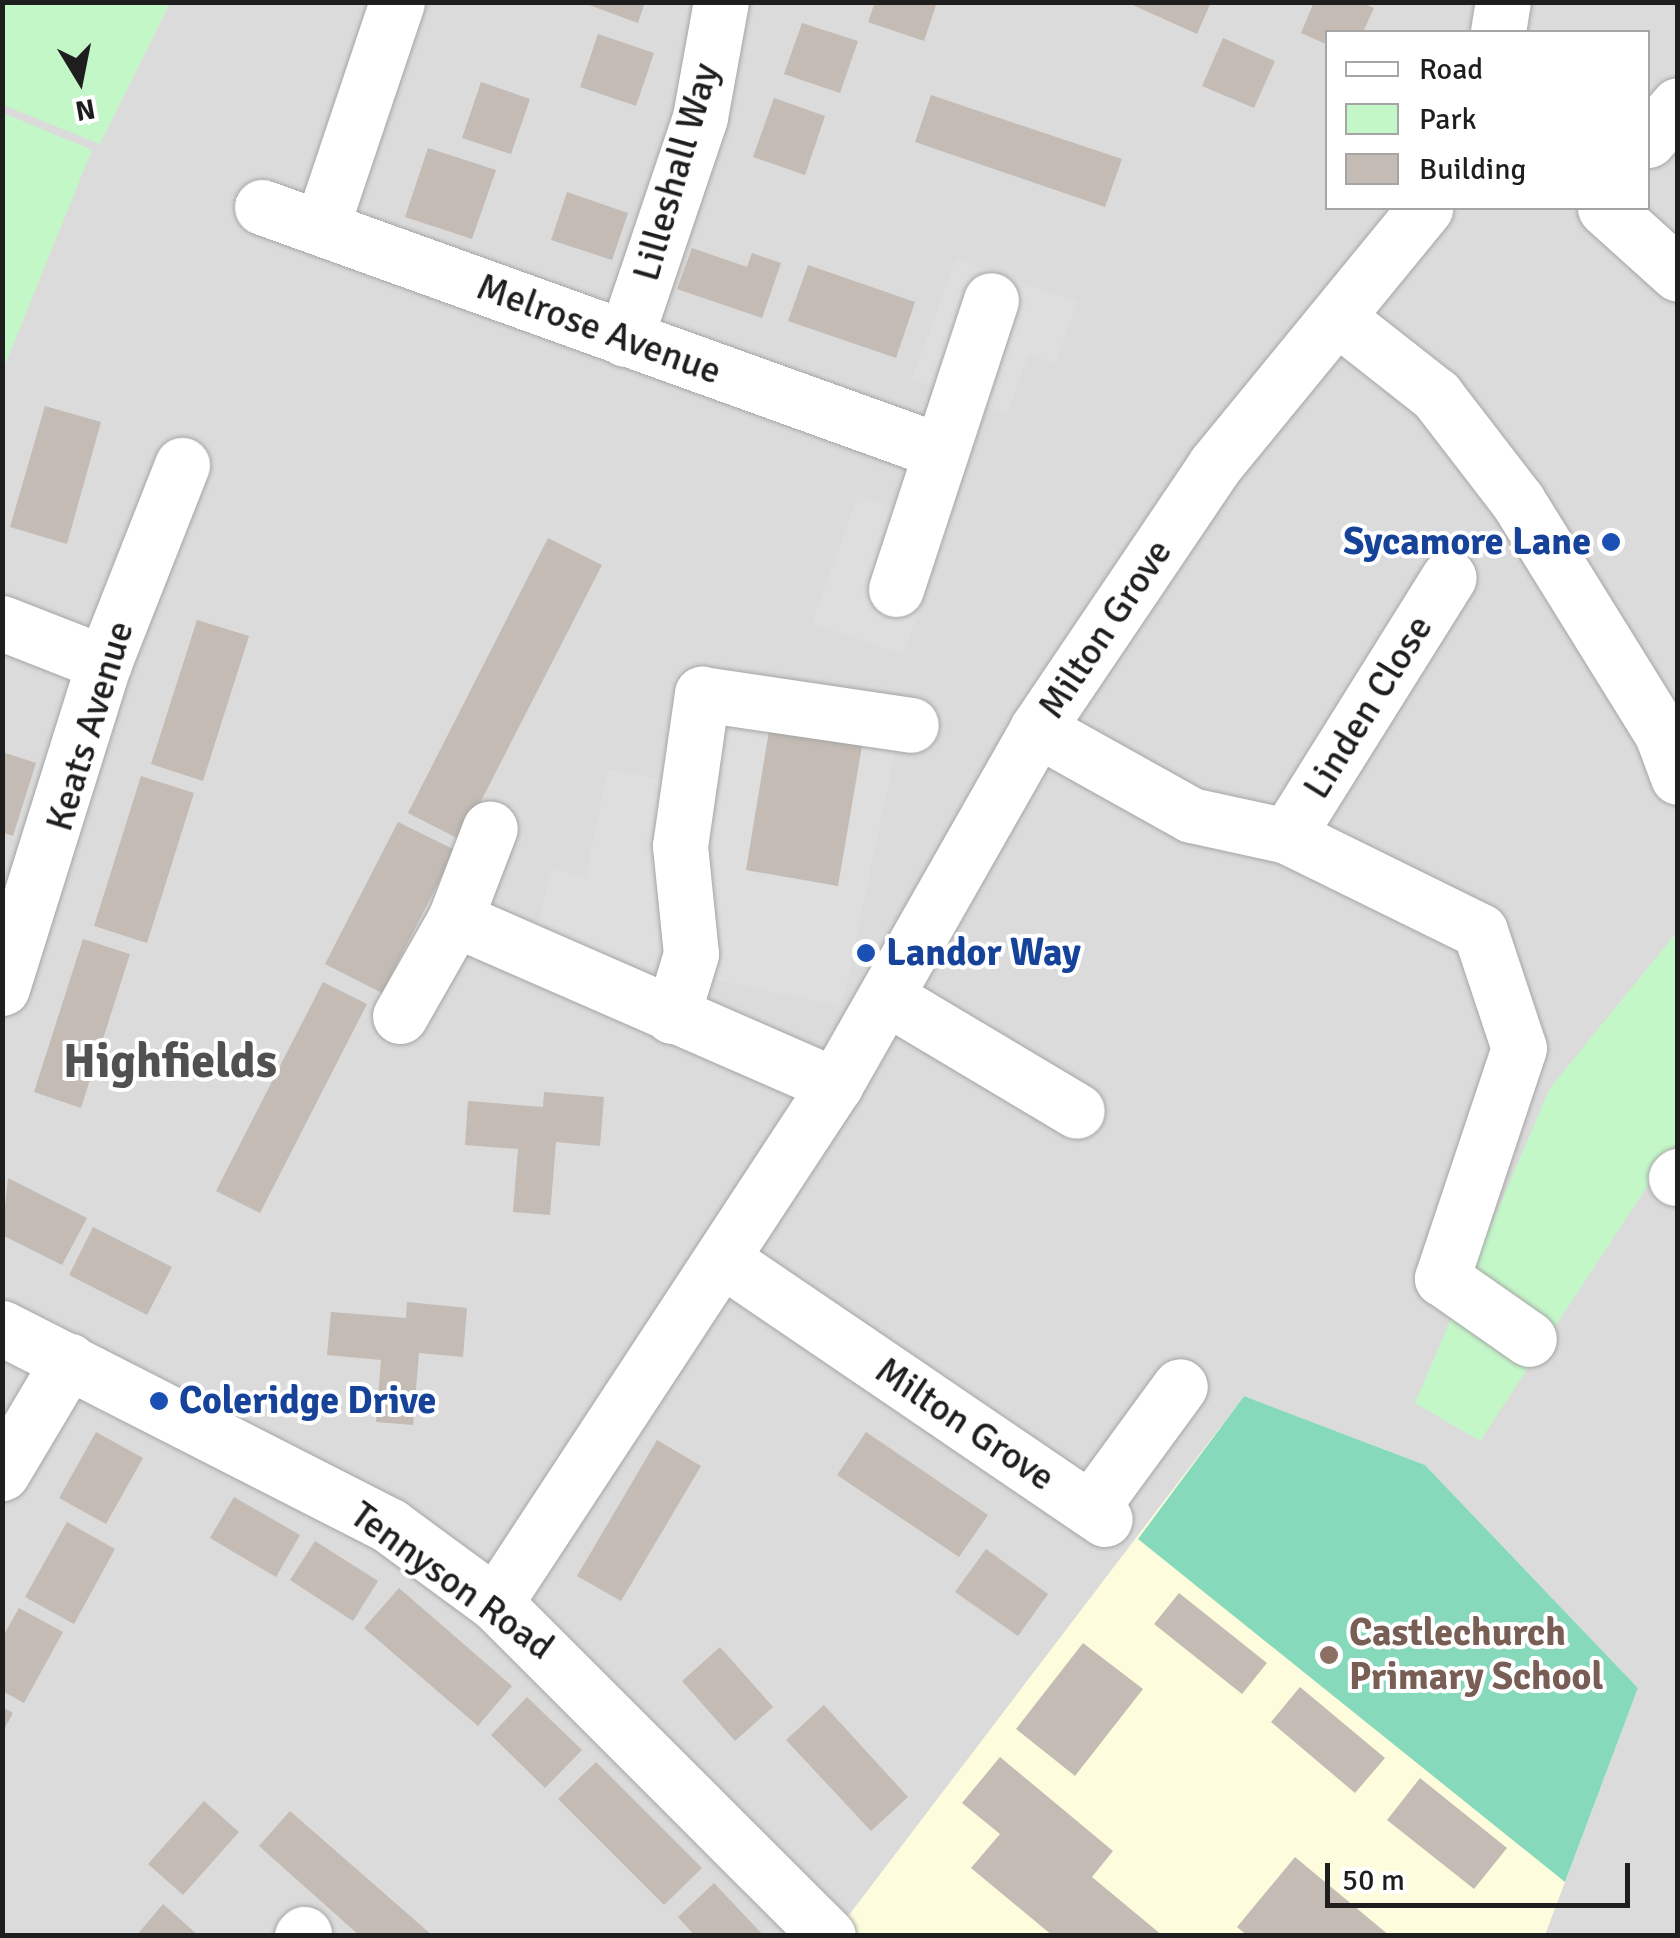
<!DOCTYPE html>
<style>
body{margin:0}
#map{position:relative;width:1680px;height:1938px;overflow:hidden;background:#eeebe4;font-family:Signika,sans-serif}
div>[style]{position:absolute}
.residential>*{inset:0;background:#dcdbdb}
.education>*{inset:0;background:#fdfdde}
.park>*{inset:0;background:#c3f7c8}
.pitch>*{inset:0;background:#86dabb}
.parking>*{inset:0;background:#dedede}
.building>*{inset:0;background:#c3bbb4}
.roads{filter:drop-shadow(0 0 2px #a5a5a5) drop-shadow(0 0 2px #a5a5a5)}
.minor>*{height:55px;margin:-27.5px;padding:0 27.5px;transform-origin:27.5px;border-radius:27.5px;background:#fff}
.dots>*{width:28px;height:28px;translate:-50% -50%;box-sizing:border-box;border:5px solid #fff;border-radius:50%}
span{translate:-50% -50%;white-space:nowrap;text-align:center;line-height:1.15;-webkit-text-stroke:8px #fff;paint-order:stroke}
.street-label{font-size:38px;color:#1e1e1e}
.transit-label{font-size:38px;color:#164399;font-weight:700}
.right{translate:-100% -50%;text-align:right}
.left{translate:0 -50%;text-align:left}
.education-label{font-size:38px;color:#785e54;font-weight:700}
.district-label{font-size:48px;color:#515151;font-weight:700}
.frame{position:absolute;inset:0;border:5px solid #1e1e1e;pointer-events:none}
.legend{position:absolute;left:1325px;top:30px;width:325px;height:180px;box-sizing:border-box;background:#fff;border:2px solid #a5a5a5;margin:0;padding:12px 18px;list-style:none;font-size:30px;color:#1e1e1e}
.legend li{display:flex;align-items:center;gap:20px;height:50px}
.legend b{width:50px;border:2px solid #a5a5a5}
.north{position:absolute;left:30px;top:30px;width:100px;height:100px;-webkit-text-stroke:8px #fff;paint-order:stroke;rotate:170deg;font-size:28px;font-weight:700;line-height:40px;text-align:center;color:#1e1e1e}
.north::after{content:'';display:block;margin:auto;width:35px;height:45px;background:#1e1e1e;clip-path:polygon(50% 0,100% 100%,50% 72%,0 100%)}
.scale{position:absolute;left:1325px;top:1863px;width:305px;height:45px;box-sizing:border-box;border:5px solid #1e1e1e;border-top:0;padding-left:12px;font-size:30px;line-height:35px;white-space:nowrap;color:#1e1e1e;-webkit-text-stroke:8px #fff;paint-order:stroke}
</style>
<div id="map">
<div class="residential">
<i style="clip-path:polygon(evenodd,3px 3px,1677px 3px,1677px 1935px,3px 1935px,3px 3px,1328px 32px,1648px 32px,1648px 208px,1328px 208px,1328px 32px)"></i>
</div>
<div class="education">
<i style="clip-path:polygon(1244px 1396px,1425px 1465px,1638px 1688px,1545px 1935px,851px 1936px,846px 1919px)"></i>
</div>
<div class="park">
<i style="clip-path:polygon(2px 3px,170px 3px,100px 144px,3px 105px)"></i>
<i style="clip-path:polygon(3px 113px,92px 150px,3px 370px)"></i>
<i style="clip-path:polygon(1677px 932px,1677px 1141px,1480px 1441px,1415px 1403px,1550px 1088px)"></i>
</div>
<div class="pitch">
<i style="clip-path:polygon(1244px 1396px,1425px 1465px,1638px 1688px,1565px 1882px,1138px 1539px)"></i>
</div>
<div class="parking">
<i style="clip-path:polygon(956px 259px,1077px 302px,1055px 363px,1029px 354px,1007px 414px,912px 379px)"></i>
<i style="clip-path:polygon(858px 495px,949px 528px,903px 655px,812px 623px)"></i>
<i style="clip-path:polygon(681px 670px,903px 715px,842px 1006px,535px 943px,550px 869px,586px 876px,608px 769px,658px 779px)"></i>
</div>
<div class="building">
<i style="clip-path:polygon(581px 2px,645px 2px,638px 23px)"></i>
<i style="clip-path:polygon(875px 2px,937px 2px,924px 41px,868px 22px)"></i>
<i style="clip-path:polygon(1126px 2px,1211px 2px,1197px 34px)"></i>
<i style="clip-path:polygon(1314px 2px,1361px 2px,1374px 8px,1363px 32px,1328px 32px,1328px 45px,1301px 33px)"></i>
<i style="clip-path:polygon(802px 23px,858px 41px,840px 93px,784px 74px)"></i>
<i style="clip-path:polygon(598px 34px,654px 53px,636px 106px,580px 87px)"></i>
<i style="clip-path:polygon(1223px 38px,1275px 61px,1254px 108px,1202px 86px)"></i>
<i style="clip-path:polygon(481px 82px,530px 99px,511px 154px,462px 138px)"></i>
<i style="clip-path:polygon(931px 95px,1122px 159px,1105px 207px,915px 142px)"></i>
<i style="clip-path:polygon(774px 98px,825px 116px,805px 175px,753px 157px)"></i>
<i style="clip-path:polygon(428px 148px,496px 170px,472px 239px,405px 217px)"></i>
<i style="clip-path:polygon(567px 192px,628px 213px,612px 260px,551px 240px)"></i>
<i style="clip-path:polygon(692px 248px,747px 267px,752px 253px,781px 263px,762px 318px,677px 289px)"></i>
<i style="clip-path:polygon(808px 265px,915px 302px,896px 358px,788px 321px)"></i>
<i style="clip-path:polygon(45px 406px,101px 422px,67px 544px,10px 527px)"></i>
<i style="clip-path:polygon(548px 538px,602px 565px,461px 840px,408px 813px)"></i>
<i style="clip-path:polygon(197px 620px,249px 636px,203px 781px,151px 764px)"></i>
<i style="clip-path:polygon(770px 725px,863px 740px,838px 886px,746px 870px)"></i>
<i style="clip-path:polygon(2px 752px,36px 763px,13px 836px,2px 832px)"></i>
<i style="clip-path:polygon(141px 776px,194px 793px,147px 943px,94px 926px)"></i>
<i style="clip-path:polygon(398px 822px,455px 850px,382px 993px,325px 964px)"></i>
<i style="clip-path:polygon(83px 939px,130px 954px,81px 1108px,34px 1092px)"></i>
<i style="clip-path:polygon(323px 982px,367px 1004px,260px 1213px,216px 1191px)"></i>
<i style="clip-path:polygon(544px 1092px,604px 1097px,600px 1146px,556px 1142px,550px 1215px,513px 1212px,518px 1149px,465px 1145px,468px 1101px,543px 1107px)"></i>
<i style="clip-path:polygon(8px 1178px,87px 1218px,62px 1265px,2px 1235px)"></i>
<i style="clip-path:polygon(93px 1227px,172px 1267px,147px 1315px,69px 1275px)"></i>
<i style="clip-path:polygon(407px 1302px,467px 1308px,463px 1357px,419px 1353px,413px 1425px,376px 1422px,381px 1360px,327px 1355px,331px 1312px,406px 1318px)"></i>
<i style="clip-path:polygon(96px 1432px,143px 1458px,106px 1524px,59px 1498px)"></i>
<i style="clip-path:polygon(866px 1432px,988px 1515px,959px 1557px,837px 1475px)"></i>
<i style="clip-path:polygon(657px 1440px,701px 1466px,621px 1601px,577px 1576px)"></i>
<i style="clip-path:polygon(234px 1497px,300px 1535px,276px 1577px,210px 1538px)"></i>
<i style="clip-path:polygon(67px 1522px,115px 1549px,74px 1624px,25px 1597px)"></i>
<i style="clip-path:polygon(315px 1541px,378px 1581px,353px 1621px,290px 1580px)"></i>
<i style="clip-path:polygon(986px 1549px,1048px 1594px,1018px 1636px,955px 1592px)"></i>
<i style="clip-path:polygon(399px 1588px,512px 1686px,478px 1726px,364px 1628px)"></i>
<i style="clip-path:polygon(1179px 1593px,1267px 1663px,1242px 1694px,1154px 1624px)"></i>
<i style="clip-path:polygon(19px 1608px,63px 1632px,24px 1703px,2px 1691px,2px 1638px)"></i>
<i style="clip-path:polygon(1083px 1643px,1143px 1689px,1075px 1776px,1016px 1729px)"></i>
<i style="clip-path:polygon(720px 1647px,773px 1707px,735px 1741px,682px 1681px)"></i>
<i style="clip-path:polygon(1300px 1687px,1385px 1758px,1355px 1793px,1271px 1722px)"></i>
<i style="clip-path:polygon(527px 1697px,582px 1750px,545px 1788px,491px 1735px)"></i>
<i style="clip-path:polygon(824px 1705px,908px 1797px,871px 1831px,786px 1740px)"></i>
<i style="clip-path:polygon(2px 1707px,13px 1713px,2px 1733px)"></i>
<i style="clip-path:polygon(1000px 1757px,1113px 1851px,1092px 1877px,1163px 1936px,1053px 1936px,971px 1868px,1000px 1834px,962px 1803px)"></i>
<i style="clip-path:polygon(596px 1762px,702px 1868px,664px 1905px,558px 1799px)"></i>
<i style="clip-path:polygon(1420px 1778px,1507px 1848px,1474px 1889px,1387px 1820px)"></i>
<i style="clip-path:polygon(204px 1801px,239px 1832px,183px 1895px,148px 1864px)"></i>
<i style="clip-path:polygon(290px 1811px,433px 1936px,360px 1936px,259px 1846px)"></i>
<i style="clip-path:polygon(1295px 1857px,1390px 1936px,1248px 1936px,1237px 1927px)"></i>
<i style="clip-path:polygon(714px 1883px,764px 1936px,695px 1936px,678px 1917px)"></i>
<i style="clip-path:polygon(163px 1904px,199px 1936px,136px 1936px)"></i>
</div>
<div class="roads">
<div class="minor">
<i style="left:1498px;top:32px;width:30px;rotate:-81deg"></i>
<i style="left:1648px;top:140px;width:46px;rotate:-49.4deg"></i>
<i style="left:262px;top:207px;width:717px;rotate:19.8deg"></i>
<i style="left:1605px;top:208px;width:98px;rotate:42.1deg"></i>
<i style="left:321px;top:228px;width:238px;rotate:-71.4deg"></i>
<i style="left:1338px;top:318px;width:125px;rotate:38.2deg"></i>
<i style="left:1436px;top:395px;width:133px;rotate:52.4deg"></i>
<i style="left:1517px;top:500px;width:275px;rotate:58.2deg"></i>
<i style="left:1662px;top:734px;width:46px;rotate:69.6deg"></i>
<i style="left:625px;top:339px;width:234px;rotate:-71.3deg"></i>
<i style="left:700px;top:117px;width:117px;rotate:-79.7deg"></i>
<i style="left:896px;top:589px;width:304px;rotate:-71.8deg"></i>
<i style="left:2px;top:623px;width:110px;rotate:21.4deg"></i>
<i style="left:1037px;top:729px;width:176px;rotate:29.2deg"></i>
<i style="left:1191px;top:815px;width:98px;rotate:12.3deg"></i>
<i style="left:1287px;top:836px;width:215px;rotate:26.2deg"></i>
<i style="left:1480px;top:931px;width:123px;rotate:71.6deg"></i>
<i style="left:1519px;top:1048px;width:243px;rotate:108.5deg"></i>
<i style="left:1442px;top:1278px;width:106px;rotate:35deg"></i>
<i style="left:1287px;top:836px;width:305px;rotate:-58deg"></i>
<i style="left:455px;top:919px;width:97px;rotate:-69deg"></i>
<i style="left:2px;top:988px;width:341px;rotate:-72.6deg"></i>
<i style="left:104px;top:663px;width:213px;rotate:-68.5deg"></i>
<i style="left:886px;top:997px;width:222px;rotate:30.8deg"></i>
<i style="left:400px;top:1016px;width:112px;rotate:-60.4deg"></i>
<i style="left:455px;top:919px;width:415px;rotate:23.6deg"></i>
<i style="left:672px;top:1016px;width:65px;rotate:-73deg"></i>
<i style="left:691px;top:954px;width:109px;rotate:-95.8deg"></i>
<i style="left:680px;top:846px;width:154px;rotate:-81.8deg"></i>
<i style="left:702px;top:694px;width:211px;rotate:8.4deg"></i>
<i style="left:1676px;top:1178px;width:3px;rotate:-45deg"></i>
<i style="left:725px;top:1261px;width:459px;rotate:34.2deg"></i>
<i style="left:2px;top:1328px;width:436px;rotate:27deg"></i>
<i style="left:390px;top:1526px;width:130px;rotate:36.3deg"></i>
<i style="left:495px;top:1603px;width:471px;rotate:45deg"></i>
<i style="left:2px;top:1473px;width:131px;rotate:-59.3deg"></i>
<i style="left:1090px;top:1509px;width:152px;rotate:-53.8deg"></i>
<i style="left:495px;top:1603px;width:620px;rotate:-56.72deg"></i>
<i style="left:835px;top:1085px;width:409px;rotate:-60.4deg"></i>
<i style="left:1037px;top:729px;width:318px;rotate:-56deg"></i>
<i style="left:1215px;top:465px;width:332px;rotate:-50.7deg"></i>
<i style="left:302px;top:1936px;width:3px;rotate:-45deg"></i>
</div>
</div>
<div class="dots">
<i style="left:1611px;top:542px;background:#1a4fb4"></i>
<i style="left:866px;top:953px;background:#1a4fb4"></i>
<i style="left:159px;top:1401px;background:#1a4fb4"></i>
<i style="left:1329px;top:1655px;background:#8d6e63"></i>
</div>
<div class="street-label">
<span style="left:676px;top:172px;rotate:-74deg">Lilleshall Way</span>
<span style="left:599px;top:329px;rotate:20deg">Melrose Avenue</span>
<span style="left:1105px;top:629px;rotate:-56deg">Milton Grove</span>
<span style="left:1368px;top:707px;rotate:-58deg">Linden Close</span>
<span style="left:90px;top:726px;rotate:-73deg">Keats Avenue</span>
<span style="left:965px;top:1424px;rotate:34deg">Milton Grove</span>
<span style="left:452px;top:1581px;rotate:36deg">Tennyson Road</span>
</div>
<div class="transit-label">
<span class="right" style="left:1591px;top:542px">Sycamore Lane</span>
<span class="left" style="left:886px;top:953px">Landor Way</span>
<span class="left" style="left:179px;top:1401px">Coleridge Drive</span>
</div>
<div class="education-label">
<span class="left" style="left:1349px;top:1655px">Castlechurch<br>Primary School</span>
</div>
<div class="district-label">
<span style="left:170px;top:1062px">Highfields</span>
</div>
<div class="frame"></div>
<ul class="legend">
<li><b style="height:12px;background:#fff"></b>Road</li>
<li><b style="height:28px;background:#c3f7c8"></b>Park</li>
<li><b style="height:28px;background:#c3bbb4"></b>Building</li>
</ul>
<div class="north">N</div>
<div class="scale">50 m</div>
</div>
